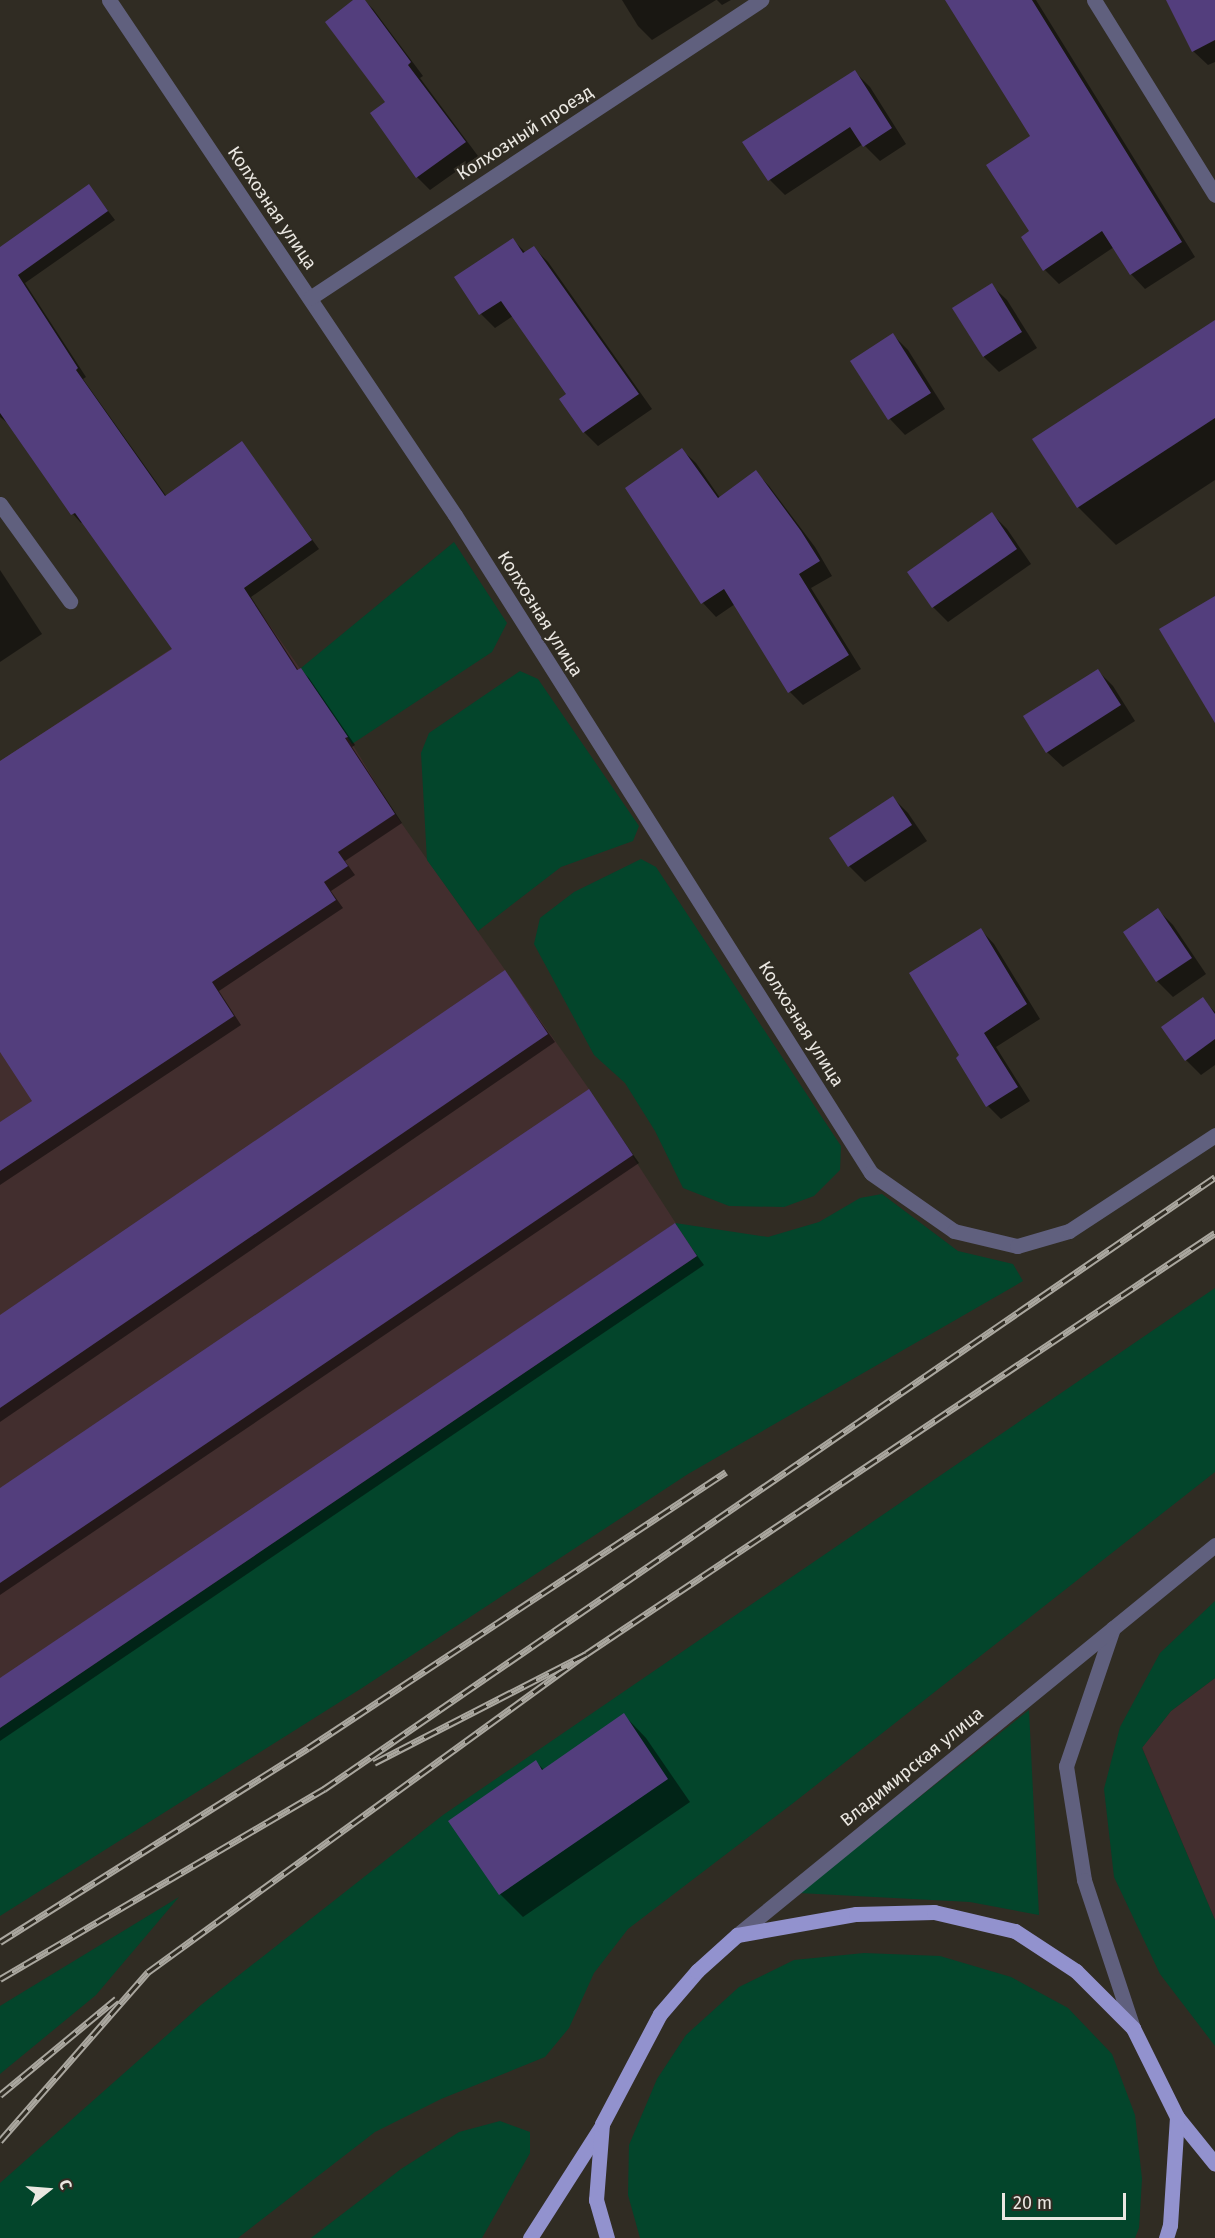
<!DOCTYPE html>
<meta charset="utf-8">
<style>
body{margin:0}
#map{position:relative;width:1215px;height:2238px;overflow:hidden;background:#302c23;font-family:"Fira Sans",sans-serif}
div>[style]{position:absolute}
.industrial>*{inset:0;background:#422e2e}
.green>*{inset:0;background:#03452b}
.shadow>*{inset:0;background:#0007}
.building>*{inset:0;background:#533e7d}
.minor>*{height:15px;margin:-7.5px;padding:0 7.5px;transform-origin:7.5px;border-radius:7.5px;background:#60607e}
.major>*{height:15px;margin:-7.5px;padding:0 7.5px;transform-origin:7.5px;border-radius:7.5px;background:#9292ce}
.rail>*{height:7px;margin-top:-3.5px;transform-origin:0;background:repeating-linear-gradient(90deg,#302c23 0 14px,#aaa79f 0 28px);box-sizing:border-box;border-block:2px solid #aaa79f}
span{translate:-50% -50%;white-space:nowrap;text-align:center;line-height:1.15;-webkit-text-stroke:4.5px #302c23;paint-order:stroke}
.street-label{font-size:18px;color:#eae7e1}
.north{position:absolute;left:18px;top:2160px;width:60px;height:60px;-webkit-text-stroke:4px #302c23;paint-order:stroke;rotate:73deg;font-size:16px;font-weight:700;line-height:24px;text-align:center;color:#eae7e1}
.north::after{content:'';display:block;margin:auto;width:21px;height:27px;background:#eae7e1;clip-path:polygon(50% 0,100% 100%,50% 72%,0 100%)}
.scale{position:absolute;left:1002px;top:2193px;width:124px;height:27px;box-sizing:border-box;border:3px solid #eae7e1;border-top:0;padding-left:8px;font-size:18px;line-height:21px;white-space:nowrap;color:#eae7e1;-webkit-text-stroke:4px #302c23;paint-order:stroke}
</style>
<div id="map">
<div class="industrial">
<i style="clip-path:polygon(250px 597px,348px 737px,395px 814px,589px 1089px,697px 1256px,0 1728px,0 761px)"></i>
<i style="clip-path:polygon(1215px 1678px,1215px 1920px,1142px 1747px,1171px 1711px)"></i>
</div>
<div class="green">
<i style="clip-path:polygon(454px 542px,507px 623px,492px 652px,352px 744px,301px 668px)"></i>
<i style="clip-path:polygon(520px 671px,538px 679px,639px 826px,633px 841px,561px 867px,478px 931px,427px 860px,421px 753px,429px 733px)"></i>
<i style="clip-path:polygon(641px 859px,656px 867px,841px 1146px,840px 1170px,814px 1196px,784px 1207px,729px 1206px,683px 1188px,655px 1131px,625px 1083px,594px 1055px,534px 944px,540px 918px,574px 892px)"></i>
<i style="clip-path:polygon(882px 1194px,958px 1251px,1013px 1264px,1023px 1281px,688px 1474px,362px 1688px,0 1916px,0 1728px,697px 1256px,675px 1223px,768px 1237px,819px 1222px,860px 1198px)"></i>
<i style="clip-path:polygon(1215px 1288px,1215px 1472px,792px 1804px,628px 1929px,594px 1973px,569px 2028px,545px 2057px,441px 2099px,375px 2132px,238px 2238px,0 2238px,0 2183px,201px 2005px,443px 1815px)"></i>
<i style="clip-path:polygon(1215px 1601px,1215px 1678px,1171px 1711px,1142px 1748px,1215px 1920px,1215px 2046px,1160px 1974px,1114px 1877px,1104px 1789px,1120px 1727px,1160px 1653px)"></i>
<i style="clip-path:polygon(1029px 1710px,1039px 1915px,970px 1902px,799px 1893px)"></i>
<i style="clip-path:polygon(179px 1897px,96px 1995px,0 2074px,0 2006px)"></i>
<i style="clip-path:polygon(864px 1953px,940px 1956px,1011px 1977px,1068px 2008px,1112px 2054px,1135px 2115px,1142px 2179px,1139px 2228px,1135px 2238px,640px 2238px,628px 2195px,629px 2145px,657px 2079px,686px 2035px,739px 1987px,794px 1960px)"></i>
<i style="clip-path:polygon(500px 2121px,530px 2132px,530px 2153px,482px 2238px,311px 2238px,401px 2169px,459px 2132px)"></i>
</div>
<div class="shadow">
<i style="clip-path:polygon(356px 0,364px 0,373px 9px,423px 76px,420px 78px,478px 156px,430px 190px,417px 177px,387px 102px)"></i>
<i style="clip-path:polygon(622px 0,716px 0,652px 40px,638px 26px)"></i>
<i style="clip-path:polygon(717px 0,731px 0,722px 5px)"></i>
<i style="clip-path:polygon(947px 0,1036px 0,1195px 257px,1145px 289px,1131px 274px,1114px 247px,1059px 284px,1045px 270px,1031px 232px,1032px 136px)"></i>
<i style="clip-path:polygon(1167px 0,1215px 0,1215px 62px,1208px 65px,1193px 51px)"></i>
<i style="clip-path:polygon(855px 72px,870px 87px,906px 144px,880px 161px,863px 144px,785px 195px,770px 180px,744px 142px)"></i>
<i style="clip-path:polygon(89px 186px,115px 220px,25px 283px,86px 377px,83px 379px,167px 497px,241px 443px,319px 549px,251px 597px,299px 671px,301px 670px,309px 678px,355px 745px,352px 747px,402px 823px,345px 861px,355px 875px,331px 891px,343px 908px,219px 991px,241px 1025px,0 1185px,0 1124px,34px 1101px,0 1049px,0 763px,174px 649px,83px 521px,81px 523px,73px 514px,10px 425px,0 417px,0 249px)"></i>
<i style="clip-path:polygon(513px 240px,526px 253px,534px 248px,548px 262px,652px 409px,598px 446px,584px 432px,568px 394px,513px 316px,495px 328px,481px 314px)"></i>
<i style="clip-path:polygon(991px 285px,1007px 300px,1037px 348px,999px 372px,984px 357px)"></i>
<i style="clip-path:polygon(1215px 322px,1215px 480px,1116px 545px,1078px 507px)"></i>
<i style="clip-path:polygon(893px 335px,908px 350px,945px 409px,905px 435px,890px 419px,852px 361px)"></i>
<i style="clip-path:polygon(682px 450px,696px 463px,720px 498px,756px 472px,769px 486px,815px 547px,832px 576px,811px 588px,861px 669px,803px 705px,790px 692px,735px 604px,716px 617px,703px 603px,627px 489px)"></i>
<i style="clip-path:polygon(992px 514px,1007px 529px,1031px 564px,948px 622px,933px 607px)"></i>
<i style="clip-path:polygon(0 570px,42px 634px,0 662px)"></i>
<i style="clip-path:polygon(1098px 671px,1113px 686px,1135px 721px,1063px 767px,1047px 752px)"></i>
<i style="clip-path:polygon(893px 798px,908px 813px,927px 841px,865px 882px,849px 866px,831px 838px)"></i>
<i style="clip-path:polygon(1158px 910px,1173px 925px,1206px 974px,1173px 997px,1157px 981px,1125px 933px)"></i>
<i style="clip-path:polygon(981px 930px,994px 944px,1040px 1019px,996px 1047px,1030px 1101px,1001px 1119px,988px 1106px,962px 1056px)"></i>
<i style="clip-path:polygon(505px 972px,555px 1042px,0 1422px,0 1317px)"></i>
<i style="clip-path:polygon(1202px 999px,1215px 1012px,1215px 1065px,1201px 1075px,1186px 1060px)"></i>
<i style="clip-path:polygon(589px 1091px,639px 1163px,0 1595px,0 1490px)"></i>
<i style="clip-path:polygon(674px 1224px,704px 1265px,0 1741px,0 1680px)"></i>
<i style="clip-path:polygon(624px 1715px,646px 1738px,690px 1802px,523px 1917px,500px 1894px,450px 1821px,536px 1762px,544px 1770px)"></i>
</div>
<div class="building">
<i style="clip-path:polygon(353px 0,365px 0,411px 62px,408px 65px,466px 142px,416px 178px,370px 113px,385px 102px,325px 22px)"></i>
<i style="clip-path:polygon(945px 0,1032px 0,1182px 242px,1130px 275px,1102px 231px,1043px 271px,1021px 237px,1029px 231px,986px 165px,1030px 136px)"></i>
<i style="clip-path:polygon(1166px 0,1215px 0,1215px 40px,1192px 52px)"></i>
<i style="clip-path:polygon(855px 70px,892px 128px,863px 147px,850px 127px,768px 181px,742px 142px)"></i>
<i style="clip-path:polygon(89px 184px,108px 211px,18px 275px,78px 368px,76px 370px,165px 496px,242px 441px,312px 540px,244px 588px,297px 670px,301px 668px,348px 737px,345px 738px,395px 814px,338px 852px,348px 866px,324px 882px,336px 900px,212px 982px,234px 1016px,0 1171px,0 1122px,32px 1101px,0 1052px,0 761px,172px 649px,75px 513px,71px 515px,0 413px,0 247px)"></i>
<i style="clip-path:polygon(513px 238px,523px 253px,534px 246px,639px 394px,583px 433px,559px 399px,566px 394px,501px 301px,479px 315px,454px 277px)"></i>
<i style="clip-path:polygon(992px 283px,1022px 332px,983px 357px,952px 308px)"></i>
<i style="clip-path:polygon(1215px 320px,1215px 418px,1077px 508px,1032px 439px)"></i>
<i style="clip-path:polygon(893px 333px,931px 393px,888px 420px,850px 361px)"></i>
<i style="clip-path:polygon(682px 448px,718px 498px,756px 470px,801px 531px,820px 561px,799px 574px,849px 655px,788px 693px,724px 589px,701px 604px,625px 488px)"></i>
<i style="clip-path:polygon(992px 512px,1017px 549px,932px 608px,907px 572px)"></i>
<i style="clip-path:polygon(1215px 596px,1215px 723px,1159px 629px)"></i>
<i style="clip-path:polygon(1098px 669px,1121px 705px,1046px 753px,1023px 716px)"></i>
<i style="clip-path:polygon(893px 796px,912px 825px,848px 867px,829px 838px)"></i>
<i style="clip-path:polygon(1158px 908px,1192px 958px,1156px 982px,1123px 932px)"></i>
<i style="clip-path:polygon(981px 928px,1027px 1004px,984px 1033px,1018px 1087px,986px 1107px,956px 1058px,959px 1055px,909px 973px)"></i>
<i style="clip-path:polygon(505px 970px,548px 1034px,0 1408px,0 1315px)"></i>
<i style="clip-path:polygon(1203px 997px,1215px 1014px,1215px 1039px,1185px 1061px,1161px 1027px)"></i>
<i style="clip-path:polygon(589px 1089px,633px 1155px,0 1583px,0 1488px)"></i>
<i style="clip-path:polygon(675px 1223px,697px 1256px,0 1728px,0 1678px)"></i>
<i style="clip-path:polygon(624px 1713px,668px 1779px,499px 1895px,448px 1821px,536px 1760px,542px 1770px)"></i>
</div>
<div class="minor">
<i style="left:109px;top:0;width:620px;rotate:56.11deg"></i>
<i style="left:455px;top:515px;width:778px;rotate:57.7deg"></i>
<i style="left:871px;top:1173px;width:101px;rotate:34.9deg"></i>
<i style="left:954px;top:1231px;width:65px;rotate:13.4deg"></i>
<i style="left:1017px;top:1246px;width:54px;rotate:-16.1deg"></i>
<i style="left:1069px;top:1231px;width:175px;rotate:-33.3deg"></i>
<i style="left:1094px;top:0;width:229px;rotate:58.2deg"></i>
<i style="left:310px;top:298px;width:541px;rotate:-33.45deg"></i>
<i style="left:0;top:504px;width:120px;rotate:54.2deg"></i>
<i style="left:1113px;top:1628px;width:146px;rotate:108.8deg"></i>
<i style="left:1066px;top:1766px;width:115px;rotate:81deg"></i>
<i style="left:1084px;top:1880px;width:156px;rotate:71.7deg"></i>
<i style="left:737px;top:1935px;width:617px;rotate:-39.21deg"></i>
</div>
<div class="major">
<i style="left:1177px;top:2117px;width:60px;rotate:51deg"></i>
<i style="left:530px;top:2238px;width:132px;rotate:-57.4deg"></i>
<i style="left:607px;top:2238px;width:40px;rotate:-106deg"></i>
<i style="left:596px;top:2200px;width:76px;rotate:-85.5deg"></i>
<i style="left:602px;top:2124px;width:124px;rotate:-62.2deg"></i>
<i style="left:660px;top:2014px;width:57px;rotate:-49.3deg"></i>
<i style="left:697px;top:1971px;width:54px;rotate:-42deg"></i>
<i style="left:737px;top:1935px;width:121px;rotate:-10deg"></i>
<i style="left:856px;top:1914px;width:78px;rotate:-1.5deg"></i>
<i style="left:934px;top:1912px;width:83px;rotate:13.2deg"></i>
<i style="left:1015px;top:1931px;width:73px;rotate:33.3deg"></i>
<i style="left:1076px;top:1971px;width:81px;rotate:45deg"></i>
<i style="left:1133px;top:2028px;width:99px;rotate:63.7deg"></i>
<i style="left:1177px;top:2117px;width:108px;rotate:93.7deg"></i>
<i style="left:1170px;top:2225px;width:14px;rotate:107deg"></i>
</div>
<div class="rail">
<i style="left:586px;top:1654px;width:757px;rotate:-33.8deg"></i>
<i style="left:0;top:1942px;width:364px;rotate:-32.2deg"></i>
<i style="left:308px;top:1748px;width:501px;rotate:-33.44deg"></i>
<i style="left:0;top:1979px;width:376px;rotate:-30.4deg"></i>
<i style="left:324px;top:1789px;width:1081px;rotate:-34.48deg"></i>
<i style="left:0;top:2095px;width:151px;rotate:-39.6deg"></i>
<i style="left:0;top:2141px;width:225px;rotate:-48.8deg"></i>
<i style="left:148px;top:1972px;width:541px;rotate:-35.98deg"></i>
<i style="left:586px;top:1654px;width:238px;rotate:152.8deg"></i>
</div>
<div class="street-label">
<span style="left:525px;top:133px;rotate:-33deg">Колхозный проезд</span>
<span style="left:272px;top:208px;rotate:56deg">Колхозная улица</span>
<span style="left:540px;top:614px;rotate:58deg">Колхозная улица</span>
<span style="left:801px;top:1024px;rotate:58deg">Колхозная улица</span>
<span style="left:912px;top:1767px;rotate:-39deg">Владимирская улица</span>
</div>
<div class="north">С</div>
<div class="scale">20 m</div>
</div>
